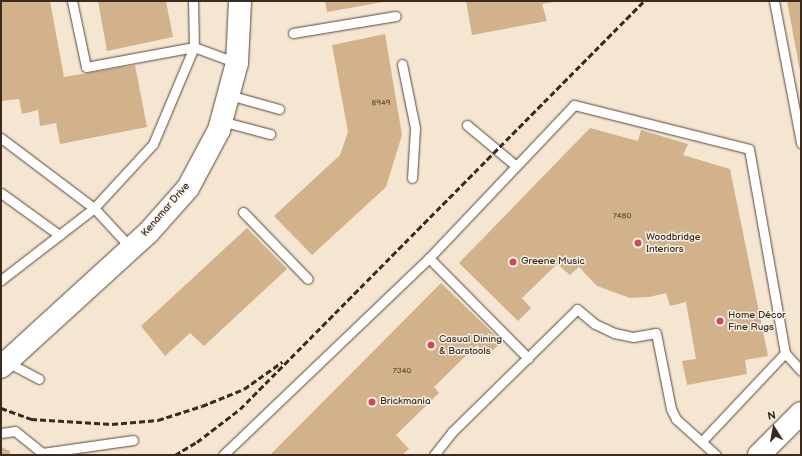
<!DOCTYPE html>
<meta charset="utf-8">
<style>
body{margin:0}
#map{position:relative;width:802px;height:456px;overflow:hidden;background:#f5e6d1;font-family:"Balsamiq Sans",sans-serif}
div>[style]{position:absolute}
.building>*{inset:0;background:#d2b28a}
.roads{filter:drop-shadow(0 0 1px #574639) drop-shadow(0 0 1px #574639)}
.service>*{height:9px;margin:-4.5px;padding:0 4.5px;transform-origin:4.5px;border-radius:4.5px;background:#fff}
.tertiary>*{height:22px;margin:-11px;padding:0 11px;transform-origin:11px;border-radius:11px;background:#fff}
.primary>*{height:22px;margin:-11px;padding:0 11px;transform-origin:11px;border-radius:11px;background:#fff}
.rail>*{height:3px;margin-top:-1.5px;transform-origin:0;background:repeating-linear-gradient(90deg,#3b2a1e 0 6px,transparent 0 9px)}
.dots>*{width:11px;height:11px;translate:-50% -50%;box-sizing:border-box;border:2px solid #f7f3e8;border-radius:50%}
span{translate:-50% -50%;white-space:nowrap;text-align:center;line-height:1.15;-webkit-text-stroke:3px #f7f3e8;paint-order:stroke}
.number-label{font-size:8px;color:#614c39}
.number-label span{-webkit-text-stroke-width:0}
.street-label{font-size:10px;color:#3b2a1e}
.poi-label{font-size:10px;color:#3b2a1e}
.left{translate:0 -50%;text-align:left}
.frame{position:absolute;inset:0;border:2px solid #3b2a1e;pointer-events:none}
.north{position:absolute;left:754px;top:408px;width:40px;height:40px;-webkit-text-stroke:3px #f7f3e8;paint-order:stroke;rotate:349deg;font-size:11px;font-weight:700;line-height:16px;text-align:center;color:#3b2a1e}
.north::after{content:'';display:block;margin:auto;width:14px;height:18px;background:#3b2a1e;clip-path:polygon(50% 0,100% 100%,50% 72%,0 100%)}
</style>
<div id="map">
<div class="building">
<i style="clip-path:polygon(1px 1px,50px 1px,64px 77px,135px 65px,147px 127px,60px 144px,56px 123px,40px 126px,38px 110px,22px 114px,19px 99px,1px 101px)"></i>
<i style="clip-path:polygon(98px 1px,166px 1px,173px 37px,107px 51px)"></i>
<i style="clip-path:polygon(325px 1px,383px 1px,383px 2px,327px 12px)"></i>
<i style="clip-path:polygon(466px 1px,554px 1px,554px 2px,542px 4px,547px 21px,472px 35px)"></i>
<i style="clip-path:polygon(787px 1px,801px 1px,801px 71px,800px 71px)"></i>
<i style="clip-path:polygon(385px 34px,402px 135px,386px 187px,312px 255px,274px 216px,340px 155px,348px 132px,332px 45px)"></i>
<i style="clip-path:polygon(590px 128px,638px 141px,641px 130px,688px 144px,683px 155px,730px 169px,768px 356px,745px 360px,747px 374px,687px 385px,682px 361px,696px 359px,686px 302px,670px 306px,666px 293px,649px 297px,630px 298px,597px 286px,579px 267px,570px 275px,557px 264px,522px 298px,531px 308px,518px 321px,459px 263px)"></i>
<i style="clip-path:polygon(247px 228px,287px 269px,204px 346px,190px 333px,165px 356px,141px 326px)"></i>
<i style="clip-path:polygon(441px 283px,502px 342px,487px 355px,477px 345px,434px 387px,439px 393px,396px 435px,409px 449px,402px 455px,270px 455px)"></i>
<i style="clip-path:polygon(1px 447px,10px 451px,10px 455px,1px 455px)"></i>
</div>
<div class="roads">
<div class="service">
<i style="left:72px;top:1px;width:67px;rotate:78deg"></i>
<i style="left:86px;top:67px;width:110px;rotate:-10.5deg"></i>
<i style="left:194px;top:47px;width:46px;rotate:20.4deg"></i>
<i style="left:774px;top:1px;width:145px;rotate:79.2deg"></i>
<i style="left:293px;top:33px;width:104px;rotate:-9.4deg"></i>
<i style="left:402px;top:64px;width:65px;rotate:78.5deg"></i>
<i style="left:415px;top:128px;width:50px;rotate:93.4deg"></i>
<i style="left:229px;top:95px;width:52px;rotate:15.6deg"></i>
<i style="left:221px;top:121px;width:51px;rotate:14.9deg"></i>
<i style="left:467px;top:125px;width:62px;rotate:39.8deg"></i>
<i style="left:1px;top:138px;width:116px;rotate:37deg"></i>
<i style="left:94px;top:208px;width:54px;rotate:47.2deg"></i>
<i style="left:1px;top:193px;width:72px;rotate:35.9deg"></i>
<i style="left:243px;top:212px;width:93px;rotate:45.9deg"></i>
<i style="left:429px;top:258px;width:141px;rotate:45.3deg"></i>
<i style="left:1px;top:278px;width:2px;rotate:90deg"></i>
<i style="left:1px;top:280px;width:118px;rotate:-37.7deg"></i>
<i style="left:94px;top:208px;width:87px;rotate:-47.3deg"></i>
<i style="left:153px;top:144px;width:105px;rotate:-67.1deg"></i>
<i style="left:194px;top:47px;width:46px;rotate:-91.2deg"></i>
<i style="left:785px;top:353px;width:24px;rotate:48deg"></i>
<i style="left:7px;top:362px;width:36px;rotate:28deg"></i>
<i style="left:1px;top:433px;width:14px;rotate:-8deg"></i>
<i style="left:15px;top:431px;width:35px;rotate:39deg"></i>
<i style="left:42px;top:453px;width:92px;rotate:-8.1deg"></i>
<i style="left:223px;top:455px;width:285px;rotate:-43.7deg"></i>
<i style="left:429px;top:258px;width:211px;rotate:-46.5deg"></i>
<i style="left:574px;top:105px;width:180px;rotate:14.1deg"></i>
<i style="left:749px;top:149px;width:207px;rotate:80deg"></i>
<i style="left:785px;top:353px;width:122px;rotate:133.3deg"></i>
<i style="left:434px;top:455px;width:29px;rotate:-52deg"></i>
<i style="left:452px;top:432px;width:175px;rotate:-44.5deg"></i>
<i style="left:577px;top:309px;width:23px;rotate:40deg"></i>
<i style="left:595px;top:324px;width:21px;rotate:25deg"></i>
<i style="left:614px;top:333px;width:19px;rotate:12deg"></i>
<i style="left:633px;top:337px;width:23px;rotate:-10deg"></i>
<i style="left:656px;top:333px;width:77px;rotate:78.8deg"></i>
<i style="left:671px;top:409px;width:11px;rotate:63deg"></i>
<i style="left:676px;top:419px;width:54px;rotate:42deg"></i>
</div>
<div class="tertiary">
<i style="left:1px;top:367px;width:199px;rotate:-42.4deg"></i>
<i style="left:148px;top:233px;width:60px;rotate:-48.4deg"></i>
<i style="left:188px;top:188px;width:66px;rotate:-61.9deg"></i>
<i style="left:219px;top:130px;width:69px;rotate:-75deg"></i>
<i style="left:237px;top:63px;width:62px;rotate:-87.2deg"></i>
</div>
<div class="primary">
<i style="left:759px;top:455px;width:59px;rotate:-45deg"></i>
</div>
</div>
<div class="rail">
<i style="left:1px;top:408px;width:32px;rotate:20deg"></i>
<i style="left:31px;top:419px;width:81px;rotate:3.5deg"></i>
<i style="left:112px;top:424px;width:46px;rotate:-5deg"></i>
<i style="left:158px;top:420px;width:46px;rotate:-17.7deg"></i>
<i style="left:202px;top:406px;width:45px;rotate:-22deg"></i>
<i style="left:244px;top:389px;width:47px;rotate:-35.4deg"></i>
<i style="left:175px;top:455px;width:26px;rotate:-31deg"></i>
<i style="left:197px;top:442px;width:54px;rotate:-37.5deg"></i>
<i style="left:240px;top:409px;width:574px;rotate:-45.28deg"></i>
</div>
<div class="dots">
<i style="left:638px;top:243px;background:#d1495b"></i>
<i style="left:513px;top:262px;background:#d1495b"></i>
<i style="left:720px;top:321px;background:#d1495b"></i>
<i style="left:431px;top:345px;background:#d1495b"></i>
<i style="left:372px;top:402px;background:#d1495b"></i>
</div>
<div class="number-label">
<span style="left:381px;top:103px">8949</span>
<span style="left:622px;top:216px">7480</span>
<span style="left:402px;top:371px">7340</span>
</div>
<div class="street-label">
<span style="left:166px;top:210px;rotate:-49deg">Kenamar Drive</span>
</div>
<div class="poi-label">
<span class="left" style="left:646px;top:243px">Woodbridge<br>Interiors</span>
<span class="left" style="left:521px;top:262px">Greene Music</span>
<span class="left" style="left:728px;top:321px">Home Décor<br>Fine Rugs</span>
<span class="left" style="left:439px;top:345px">Casual Dining<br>&amp; Barstools</span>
<span class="left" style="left:380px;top:402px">Brickmania</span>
</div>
<div class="frame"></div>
<div class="north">N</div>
</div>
